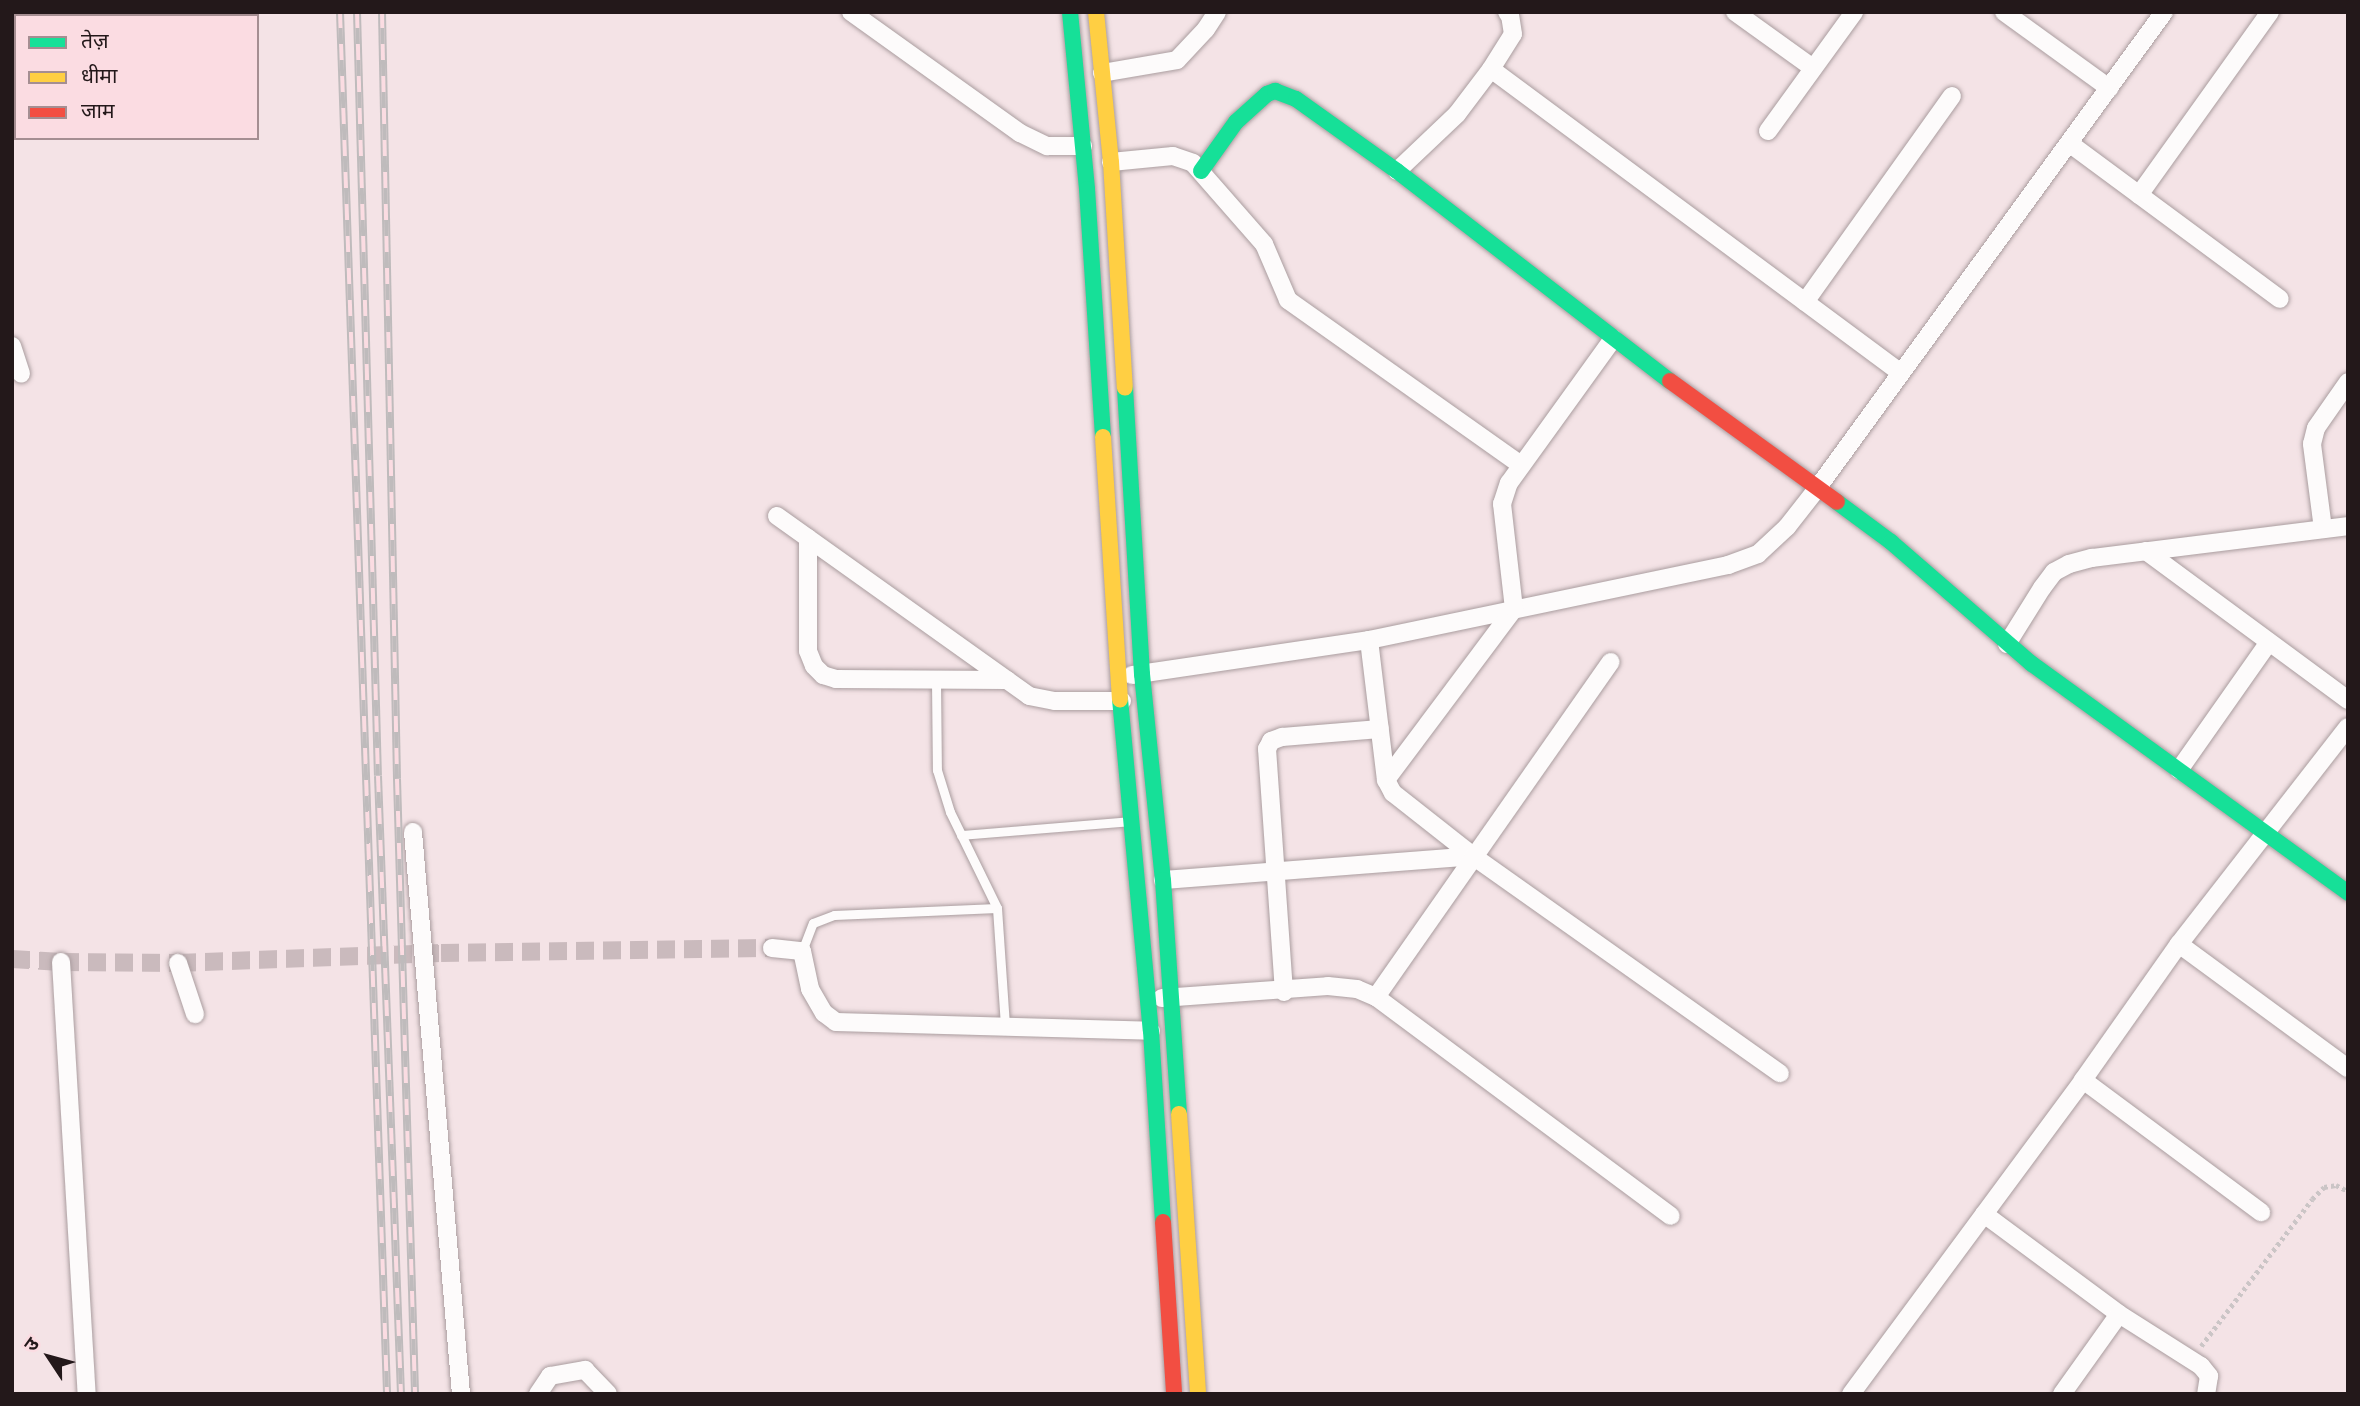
<!DOCTYPE html>
<meta charset="utf-8">
<style>
body{margin:0}
#map{position:relative;width:2360px;height:1406px;overflow:hidden;background:#f4e3e6;font-family:Rubik,"Noto Sans Devanagari",sans-serif}
div>[style]{position:absolute}
.street-tunnel>*{height:18px;margin-top:-9px;transform-origin:0;background:repeating-linear-gradient(90deg,#cababd 0 18px,transparent 0 27px)}
.path>*{height:4.5px;margin-top:-2.25px;transform-origin:0;background:repeating-linear-gradient(90deg,#cbc5c6 0 3.5px,transparent 0 7px)}
.roads{filter:drop-shadow(0 0 2px #aa9d9f) drop-shadow(0 0 2px #aa9d9f)}
.lane>*{height:9px;margin:-4.5px;padding:0 4.5px;transform-origin:4.5px;border-radius:4.5px;background:#fdfbfb}
.street>*{height:18px;margin:-9px;padding:0 9px;transform-origin:9px;border-radius:9px;background:#fdfbfb}
.fast>*{height:16px;margin:-8px;padding:0 8px;transform-origin:8px;border-radius:8px;background:#16e098}
.slow>*{height:16px;margin:-8px;padding:0 8px;transform-origin:8px;border-radius:8px;background:#ffcf43}
.jam>*{height:16px;margin:-8px;padding:0 8px;transform-origin:8px;border-radius:8px;background:#f24e42}
.rail>*{height:8px;margin-top:-4px;transform-origin:0;background:repeating-linear-gradient(90deg,#fbdce2 0 16px,#bfbbbc 0 32px);box-sizing:border-box;border-block:2px solid #bfbbbc}
span{translate:-50% -50%;white-space:nowrap;text-align:center;line-height:1.15;-webkit-text-stroke:7px #fbdce2;paint-order:stroke}
.frame{position:absolute;inset:0;border:14px solid #23181a;pointer-events:none}
.legend{position:absolute;left:14px;top:14px;width:245px;height:126px;box-sizing:border-box;background:#fbdce2;border:2px solid #a58e92;margin:0;padding:9px 12px;list-style:none;font-size:21px;color:#23181a}
.legend li{display:flex;align-items:center;gap:14px;height:35px}
.legend b{width:35px;border:2px solid #a58e92}
.north{position:absolute;left:14px;top:1322px;width:70px;height:70px;-webkit-text-stroke:5px #fbdce2;paint-order:stroke;rotate:306deg;font-size:19px;font-weight:700;line-height:28px;text-align:center;color:#23181a}
.north::after{content:'';display:block;margin:auto;width:24px;height:32px;background:#23181a;clip-path:polygon(50% 0,100% 100%,50% 72%,0 100%)}
</style>
<div id="map">
<div class="street-tunnel">
<i style="left:12px;top:959px;width:49px;rotate:3.5deg"></i>
<i style="left:61px;top:962px;width:117px;rotate:0.5deg"></i>
<i style="left:178px;top:963px;width:263px;rotate:-2.2deg"></i>
<i style="left:441px;top:953px;width:331px;rotate:-0.9deg"></i>
</div>
<div class="path">
<i style="left:2201px;top:1346px;width:184px;rotate:-52.9deg"></i>
<i style="left:2312px;top:1199px;width:17px;rotate:-45deg"></i>
<i style="left:2324px;top:1187px;width:12px;rotate:-9deg"></i>
<i style="left:2336px;top:1185px;width:13px;rotate:27deg"></i>
</div>
<div class="roads">
<div class="lane">
<i style="left:936px;top:681px;width:89px;rotate:89.4deg"></i>
<i style="left:937px;top:770px;width:44px;rotate:72.8deg"></i>
<i style="left:950px;top:812px;width:107px;rotate:63.9deg"></i>
<i style="left:997px;top:908px;width:118px;rotate:86.1deg"></i>
<i style="left:961px;top:835px;width:170px;rotate:-4.7deg"></i>
<i style="left:802px;top:951px;width:30px;rotate:-69deg"></i>
<i style="left:813px;top:923px;width:22px;rotate:-21deg"></i>
<i style="left:834px;top:915px;width:163px;rotate:-2.5deg"></i>
</div>
<div class="street">
<i style="left:851px;top:12px;width:208px;rotate:35.6deg"></i>
<i style="left:1020px;top:133px;width:30px;rotate:26deg"></i>
<i style="left:1047px;top:146px;width:36px"></i>
<i style="left:1735px;top:12px;width:96px;rotate:35.7deg"></i>
<i style="left:2004px;top:12px;width:130px;rotate:35.9deg"></i>
<i style="left:148px;top:16px;width:4px;rotate:-76deg"></i>
<i style="left:12px;top:66px;width:4px;rotate:14deg"></i>
<i style="left:1491px;top:69px;width:510px;rotate:36.56deg"></i>
<i style="left:1102px;top:73px;width:76px;rotate:-9.8deg"></i>
<i style="left:1177px;top:60px;width:42px;rotate:-46.9deg"></i>
<i style="left:1206px;top:29px;width:20px;rotate:-57deg"></i>
<i style="left:1768px;top:131px;width:147px;rotate:-54.1deg"></i>
<i style="left:2069px;top:143px;width:262px;rotate:36.5deg"></i>
<i style="left:1111px;top:162px;width:62px;rotate:-5.5deg"></i>
<i style="left:1173px;top:156px;width:21px;rotate:19deg"></i>
<i style="left:1193px;top:163px;width:108px;rotate:48.8deg"></i>
<i style="left:1264px;top:244px;width:61px;rotate:66.8deg"></i>
<i style="left:1288px;top:300px;width:284px;rotate:35.3deg"></i>
<i style="left:1397px;top:171px;width:83px;rotate:-43.5deg"></i>
<i style="left:1457px;top:114px;width:56px;rotate:-52.9deg"></i>
<i style="left:1491px;top:69px;width:41px;rotate:-57.8deg"></i>
<i style="left:1513px;top:34px;width:18px;rotate:-99deg"></i>
<i style="left:1510px;top:16px;width:5px;rotate:-127deg"></i>
<i style="left:2139px;top:195px;width:225px;rotate:-54.4deg"></i>
<i style="left:1805px;top:302px;width:253px;rotate:-54.5deg"></i>
<i style="left:12px;top:346px;width:29px;rotate:72deg"></i>
<i style="left:777px;top:516px;width:310px;rotate:35.5deg"></i>
<i style="left:1029px;top:696px;width:26px;rotate:11deg"></i>
<i style="left:1055px;top:701px;width:67px"></i>
<i style="left:2323px;top:529px;width:86px;rotate:-97.4deg"></i>
<i style="left:2312px;top:444px;width:16px;rotate:-76deg"></i>
<i style="left:2316px;top:428px;width:56px;rotate:-55.2deg"></i>
<i style="left:808px;top:538px;width:113px;rotate:90deg"></i>
<i style="left:808px;top:651px;width:16px;rotate:68deg"></i>
<i style="left:814px;top:666px;width:13px;rotate:45deg"></i>
<i style="left:823px;top:675px;width:14px;rotate:17deg"></i>
<i style="left:836px;top:679px;width:171px;rotate:0.3deg"></i>
<i style="left:2146px;top:551px;width:251px;rotate:36.4deg"></i>
<i style="left:1369px;top:640px;width:141px;rotate:83.1deg"></i>
<i style="left:1386px;top:780px;width:15px;rotate:62deg"></i>
<i style="left:1393px;top:793px;width:102px;rotate:38.2deg"></i>
<i style="left:1473px;top:856px;width:376px;rotate:35.3deg"></i>
<i style="left:2007px;top:644px;width:66px;rotate:-58deg"></i>
<i style="left:2042px;top:588px;width:20px;rotate:-53deg"></i>
<i style="left:2054px;top:572px;width:17px;rotate:-28deg"></i>
<i style="left:2069px;top:564px;width:24px;rotate:-15deg"></i>
<i style="left:2092px;top:558px;width:258px;rotate:-7.1deg"></i>
<i style="left:1132px;top:675px;width:240px;rotate:-8.4deg"></i>
<i style="left:1369px;top:640px;width:367px;rotate:-11.8deg"></i>
<i style="left:1728px;top:565px;width:32px;rotate:-20deg"></i>
<i style="left:1758px;top:554px;width:40px;rotate:-43deg"></i>
<i style="left:1787px;top:527px;width:47px;rotate:-51.9deg"></i>
<i style="left:1816px;top:490px;width:591px;rotate:-53.94deg"></i>
<i style="left:2179px;top:770px;width:156px;rotate:-54.9deg"></i>
<i style="left:1386px;top:780px;width:214px;rotate:-53.2deg"></i>
<i style="left:1514px;top:609px;width:106px;rotate:-96.5deg"></i>
<i style="left:1502px;top:504px;width:22px;rotate:-72deg"></i>
<i style="left:1509px;top:483px;width:178px;rotate:-54.2deg"></i>
<i style="left:413px;top:832px;width:564px;rotate:85.12deg"></i>
<i style="left:1163px;top:880px;width:311px;rotate:-4.4deg"></i>
<i style="left:2179px;top:944px;width:210px;rotate:36.3deg"></i>
<i style="left:772px;top:948px;width:30px;rotate:6deg"></i>
<i style="left:802px;top:951px;width:39px;rotate:78deg"></i>
<i style="left:810px;top:989px;width:28px;rotate:60deg"></i>
<i style="left:824px;top:1013px;width:15px;rotate:37deg"></i>
<i style="left:836px;top:1022px;width:315px;rotate:1.6deg"></i>
<i style="left:61px;top:962px;width:433px;rotate:86.6deg"></i>
<i style="left:178px;top:963px;width:54px;rotate:71.6deg"></i>
<i style="left:1284px;top:992px;width:244px;rotate:-94deg"></i>
<i style="left:1267px;top:749px;width:9px;rotate:-63deg"></i>
<i style="left:1271px;top:741px;width:12px;rotate:-20deg"></i>
<i style="left:1282px;top:737px;width:98px;rotate:-4.7deg"></i>
<i style="left:1376px;top:997px;width:409px;rotate:-55deg"></i>
<i style="left:1162px;top:998px;width:166px;rotate:-4.1deg"></i>
<i style="left:1328px;top:986px;width:29px;rotate:6deg"></i>
<i style="left:1357px;top:989px;width:21px;rotate:23deg"></i>
<i style="left:1376px;top:997px;width:367px;rotate:36.6deg"></i>
<i style="left:2083px;top:1080px;width:222px;rotate:36.6deg"></i>
<i style="left:1984px;top:1214px;width:168px;rotate:36.5deg"></i>
<i style="left:2119px;top:1314px;width:97px;rotate:32.4deg"></i>
<i style="left:2201px;top:1366px;width:13px;rotate:51deg"></i>
<i style="left:2209px;top:1376px;width:18px;rotate:99deg"></i>
<i style="left:538px;top:1394px;width:22px;rotate:-56deg"></i>
<i style="left:550px;top:1376px;width:36px;rotate:-10deg"></i>
<i style="left:585px;top:1370px;width:33px;rotate:46deg"></i>
<i style="left:1851px;top:1394px;width:390px;rotate:-53.5deg"></i>
<i style="left:2083px;top:1080px;width:166px;rotate:-54.8deg"></i>
<i style="left:2179px;top:944px;width:275px;rotate:-52.1deg"></i>
<i style="left:2062px;top:1394px;width:98px;rotate:-54.5deg"></i>
</div>
<div class="fast">
<i style="left:1070px;top:12px;width:178px;rotate:84.5deg"></i>
<i style="left:1087px;top:189px;width:249px;rotate:86.3deg"></i>
<i style="left:1201px;top:171px;width:60px;rotate:-54.5deg"></i>
<i style="left:1236px;top:122px;width:42px;rotate:-42.1deg"></i>
<i style="left:1267px;top:94px;width:9px;rotate:-21deg"></i>
<i style="left:1275px;top:91px;width:22px;rotate:21deg"></i>
<i style="left:1296px;top:99px;width:124px;rotate:35.5deg"></i>
<i style="left:1397px;top:171px;width:344px;rotate:37.6deg"></i>
<i style="left:1125px;top:388px;width:287px;rotate:86.6deg"></i>
<i style="left:1142px;top:674px;width:207px;rotate:84.2deg"></i>
<i style="left:1163px;top:880px;width:235px;rotate:86.1deg"></i>
<i style="left:1837px;top:502px;width:67px;rotate:36.5deg"></i>
<i style="left:1891px;top:542px;width:186px;rotate:40.9deg"></i>
<i style="left:2032px;top:664px;width:390px;rotate:35.9deg"></i>
<i style="left:1120px;top:699px;width:333px;rotate:84.7deg"></i>
<i style="left:1151px;top:1031px;width:191px;rotate:86.4deg"></i>
</div>
<div class="slow">
<i style="left:1096px;top:12px;width:151px;rotate:84.3deg"></i>
<i style="left:1111px;top:162px;width:226px;rotate:86.5deg"></i>
<i style="left:1103px;top:437px;width:263px;rotate:86.3deg"></i>
<i style="left:1179px;top:1114px;width:281px;rotate:86.1deg"></i>
</div>
<div class="jam">
<i style="left:1670px;top:381px;width:206px;rotate:35.9deg"></i>
<i style="left:1163px;top:1222px;width:172px;rotate:86.3deg"></i>
</div>
</div>
<div class="rail">
<i style="left:340px;top:12px;width:1383px;rotate:88.05deg"></i>
<i style="left:357px;top:12px;width:764px;rotate:88.43deg"></i>
<i style="left:378px;top:776px;width:618px;rotate:87.87deg"></i>
<i style="left:382px;top:12px;width:767px;rotate:88.88deg"></i>
<i style="left:397px;top:779px;width:615px;rotate:88.32deg"></i>
</div>
<div class="frame"></div>
<ul class="legend">
<li><b style="height:9px;background:#16e098"></b>तेज़</li>
<li><b style="height:9px;background:#ffcf43"></b>धीमा</li>
<li><b style="height:9px;background:#f24e42"></b>जाम</li>
</ul>
<div class="north">उ</div>
</div>
